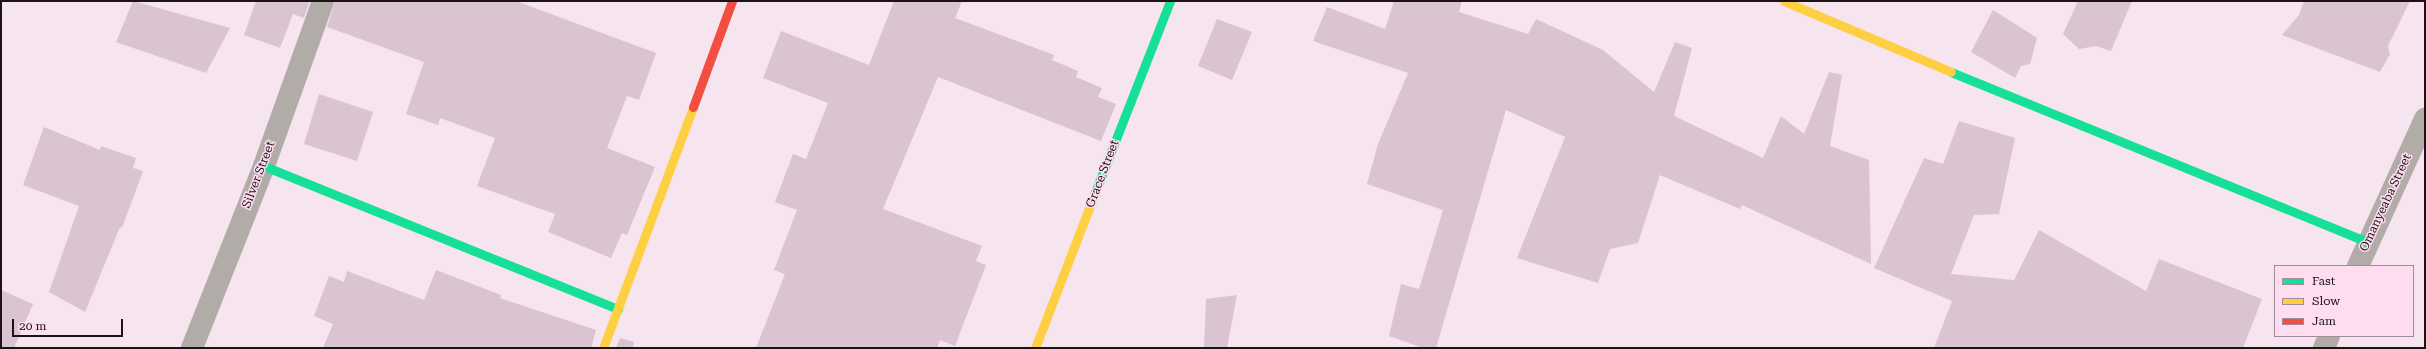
<!DOCTYPE html>
<style>
body{margin:0}
#map{position:relative;width:2426px;height:349px;overflow:hidden;background:#f6e4ee;font-family:"Roboto Serif",serif}
div>[style]{position:absolute}
.building>*{inset:0;background:#dac4d1}
.street>*{height:22px;margin:-11px;padding:0 11px;transform-origin:11px;border-radius:11px;background:#b2aca8}
.fast>*{height:9px;margin:-4.5px;padding:0 4.5px;transform-origin:4.5px;border-radius:4.5px;background:#16e098}
.slow>*{height:9px;margin:-4.5px;padding:0 4.5px;transform-origin:4.5px;border-radius:4.5px;background:#ffcf43}
.jam>*{height:9px;margin:-4.5px;padding:0 4.5px;transform-origin:4.5px;border-radius:4.5px;background:#f24e42}
span{translate:-50% -50%;white-space:nowrap;text-align:center;line-height:1.15;-webkit-text-stroke:3px #fdddef;paint-order:stroke}
.street-label{font-size:12px;color:#1c1218}
.frame{position:absolute;inset:0;border:2px solid #1c1218;pointer-events:none}
.legend{position:absolute;left:2274px;top:265px;width:140px;height:72px;box-sizing:border-box;background:#fdddef;border:1px solid #a38c99;margin:0;padding:5px 7px;list-style:none;font-size:12px;color:#1c1218}
.legend li{display:flex;align-items:center;gap:8px;height:20px}
.legend b{width:20px;border:1px solid #a38c99}
.scale{position:absolute;left:12px;top:319px;width:111px;height:18px;box-sizing:border-box;border:2px solid #1c1218;border-top:0;padding-left:5px;font-size:12px;line-height:14px;white-space:nowrap;color:#1c1218;-webkit-text-stroke:3px #fdddef;paint-order:stroke}
</style>
<div id="map">
<div class="building">
<i style="clip-path:polygon(133px 1px,230px 28px,206px 73px,116px 42px)"></i>
<i style="clip-path:polygon(256px 1px,310px 1px,304px 18px,293px 14px,280px 48px,244px 35px)"></i>
<i style="clip-path:polygon(335px 1px,516px 1px,656px 53px,639px 100px,627px 96px,607px 148px,655px 167px,627px 235px,622px 233px,611px 258px,548px 232px,555px 214px,477px 186px,495px 138px,440px 118px,438px 125px,406px 114px,424px 62px,327px 27px)"></i>
<i style="clip-path:polygon(894px 1px,962px 1px,955px 18px,1054px 55px,1052px 60px,1078px 71px,1076px 77px,1102px 88px,1098px 97px,1116px 104px,1101px 141px,938px 77px,883px 209px,982px 246px,976px 261px,986px 265px,955px 346px,940px 340px,937px 348px,756px 348px,785px 274px,774px 270px,797px 210px,775px 202px,793px 154px,806px 159px,828px 103px,763px 78px,781px 31px,869px 65px)"></i>
<i style="clip-path:polygon(1394px 1px,1462px 1px,1459px 12px,1528px 34px,1536px 19px,1603px 50px,1654px 92px,1675px 42px,1692px 48px,1674px 116px,1763px 158px,1781px 116px,1804px 134px,1829px 72px,1842px 75px,1830px 146px,1869px 160px,1871px 264px,1742px 205px,1740px 209px,1660px 175px,1638px 243px,1610px 249px,1598px 283px,1517px 258px,1565px 137px,1506px 110px,1436px 348px,1423px 348px,1389px 336px,1401px 284px,1419px 289px,1443px 210px,1367px 184px,1378px 144px,1408px 73px,1313px 41px,1327px 7px,1385px 29px)"></i>
<i style="clip-path:polygon(2078px 1px,2132px 1px,2111px 51px,2096px 46px,2079px 49px,2063px 34px)"></i>
<i style="clip-path:polygon(2304px 1px,2410px 1px,2388px 46px,2390px 54px,2380px 72px,2282px 35px,2299px 15px)"></i>
<i style="clip-path:polygon(1993px 10px,2037px 38px,2030px 64px,2021px 66px,2015px 78px,1971px 52px)"></i>
<i style="clip-path:polygon(1217px 19px,1252px 32px,1232px 80px,1198px 66px)"></i>
<i style="clip-path:polygon(319px 94px,373px 112px,357px 161px,304px 144px)"></i>
<i style="clip-path:polygon(1959px 121px,2015px 138px,1999px 214px,1974px 215px,1951px 274px,2014px 280px,2039px 230px,2146px 291px,2159px 259px,2262px 299px,2243px 348px,1934px 348px,1952px 301px,1874px 268px,1924px 158px,1943px 164px)"></i>
<i style="clip-path:polygon(44px 127px,100px 150px,101px 146px,136px 158px,133px 168px,143px 171px,122px 228px,120px 227px,85px 312px,49px 292px,79px 206px,23px 185px)"></i>
<i style="clip-path:polygon(436px 270px,501px 295px,500px 298px,596px 330px,591px 348px,323px 348px,333px 324px,314px 316px,329px 276px,344px 282px,347px 271px,424px 300px)"></i>
<i style="clip-path:polygon(1px 290px,33px 304px,14px 348px,1px 348px)"></i>
<i style="clip-path:polygon(1237px 295px,1227px 348px,1204px 348px,1206px 299px)"></i>
<i style="clip-path:polygon(620px 338px,634px 342px,633px 348px,616px 348px)"></i>
</div>
<div class="street">
<i style="left:2358px;top:266px;width:162px;rotate:-65.5deg"></i>
<i style="left:192px;top:348px;width:196px;rotate:-68.4deg"></i>
<i style="left:264px;top:166px;width:175px;rotate:-70.3deg"></i>
<i style="left:2324px;top:348px;width:13px;rotate:-67deg"></i>
</div>
<div class="fast">
<i style="left:1951px;top:72px;width:450px;rotate:22.2deg"></i>
<i style="left:264px;top:166px;width:382px;rotate:22deg"></i>
<i style="left:1094px;top:195px;width:208px;rotate:-68.6deg"></i>
</div>
<div class="slow">
<i style="left:1784px;top:1px;width:181px;rotate:23deg"></i>
<i style="left:603px;top:348px;width:257px;rotate:-69.5deg"></i>
<i style="left:1035px;top:348px;width:164px;rotate:-68.9deg"></i>
</div>
<div class="jam">
<i style="left:693px;top:107px;width:113px;rotate:-69.8deg"></i>
</div>
<div class="street-label">
<span style="left:1103px;top:174px;rotate:-69deg">Grace Street</span>
<span style="left:259px;top:175px;rotate:-69deg">Silver Street</span>
<span style="left:2386px;top:203px;rotate:-65deg">Omanyeaba Street</span>
</div>
<div class="frame"></div>
<ul class="legend">
<li><b style="height:5px;background:#16e098"></b>Fast</li>
<li><b style="height:5px;background:#ffcf43"></b>Slow</li>
<li><b style="height:5px;background:#f24e42"></b>Jam</li>
</ul>
<div class="scale">20 m</div>
</div>
